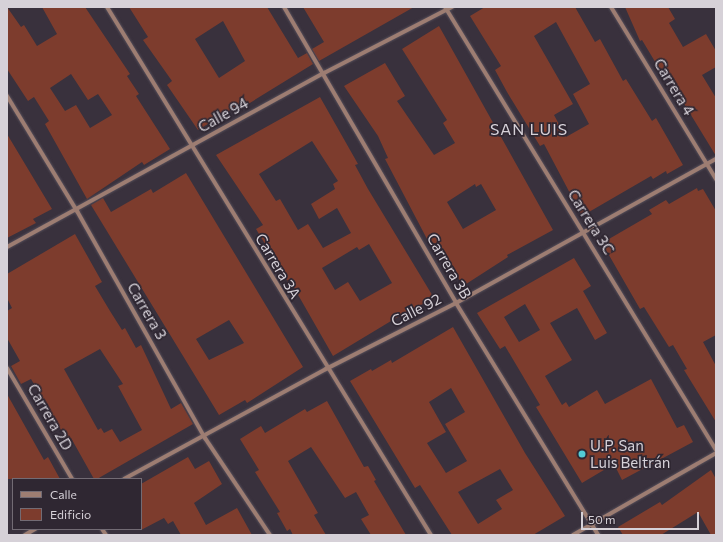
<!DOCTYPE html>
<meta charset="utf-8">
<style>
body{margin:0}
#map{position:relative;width:723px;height:542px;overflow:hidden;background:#39313d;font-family:Commissioner,sans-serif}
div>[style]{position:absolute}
.building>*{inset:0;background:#7d3c2d}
.roads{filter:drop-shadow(0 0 1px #554e59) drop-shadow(0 0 1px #554e59)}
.street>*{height:4px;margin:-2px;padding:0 2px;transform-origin:2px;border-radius:2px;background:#9d7d72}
.dots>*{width:11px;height:11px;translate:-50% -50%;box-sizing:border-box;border:2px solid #2f2732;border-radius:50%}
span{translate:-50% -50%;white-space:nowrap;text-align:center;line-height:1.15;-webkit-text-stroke:3.5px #2f2732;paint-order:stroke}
.street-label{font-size:15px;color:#d6d1d8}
.poi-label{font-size:15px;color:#d6d1d8}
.left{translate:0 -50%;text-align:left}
.neighbourhood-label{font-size:16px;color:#d6d1d8;letter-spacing:1px}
.frame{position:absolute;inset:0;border:8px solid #d6d1d8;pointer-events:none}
.legend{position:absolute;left:12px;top:478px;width:130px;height:52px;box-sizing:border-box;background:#2f2732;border:1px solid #726b74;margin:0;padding:5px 7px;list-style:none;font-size:12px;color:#d6d1d8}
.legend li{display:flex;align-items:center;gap:8px;height:20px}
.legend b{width:20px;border:1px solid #726b74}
.scale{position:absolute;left:581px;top:512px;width:118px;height:18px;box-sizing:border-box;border:2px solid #d6d1d8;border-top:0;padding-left:5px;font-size:12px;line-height:14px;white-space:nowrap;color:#d6d1d8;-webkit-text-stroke:3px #2f2732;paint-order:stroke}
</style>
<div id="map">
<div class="building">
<i style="clip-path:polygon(evenodd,7px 7px,21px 27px,24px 25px,37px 46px,57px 34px,42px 7px,85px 7px,130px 74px,127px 76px,139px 94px,136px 96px,170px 149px,144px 165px,142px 162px,87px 199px,45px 124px,49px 121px,34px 97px,28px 101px,7px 69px,7px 7px,71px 74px,88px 100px,98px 94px,112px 115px,90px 128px,76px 105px,65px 111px,50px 88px,71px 74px)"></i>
<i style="clip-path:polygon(evenodd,129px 7px,267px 7px,298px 58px,307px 53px,313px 64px,240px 109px,237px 106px,198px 130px,167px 85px,172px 81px,143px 40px,148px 37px,129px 7px,223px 21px,245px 61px,219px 78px,195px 39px,223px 21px)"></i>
<i style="clip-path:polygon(303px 7px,414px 7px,319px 61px,312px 49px,324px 42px)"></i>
<i style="clip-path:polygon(evenodd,485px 7px,575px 7px,595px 42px,600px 39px,623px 81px,626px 79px,652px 121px,656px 118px,683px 165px,667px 174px,666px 171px,653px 179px,651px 176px,582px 216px,544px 144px,540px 146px,507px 92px,495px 70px,501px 66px,470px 16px,485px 7px,556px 22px,590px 84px,573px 94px,589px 124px,566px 137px,554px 115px,573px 104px,534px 36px,556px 22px)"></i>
<i style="clip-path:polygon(625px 7px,668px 7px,675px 19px,669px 23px,683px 47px,706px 34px,716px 51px,716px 67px,702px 75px,716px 98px,716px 156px,669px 79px,666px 80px,642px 40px,640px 41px)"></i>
<i style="clip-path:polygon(evenodd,439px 26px,553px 230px,507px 255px,508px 257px,463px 286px,440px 247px,437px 249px,430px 238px,427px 239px,385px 159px,388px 158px,378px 136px,344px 86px,385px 63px,405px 96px,397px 101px,434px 155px,455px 143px,443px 123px,447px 120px,402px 49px,439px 26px,475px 184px,476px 187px,481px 184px,496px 210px,463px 229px,447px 202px,475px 184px)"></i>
<i style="clip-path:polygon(evenodd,320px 97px,358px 164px,355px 165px,368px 189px,434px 298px,396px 318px,333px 356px,293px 286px,291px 287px,256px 229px,263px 225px,216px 155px,320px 97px,312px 141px,338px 181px,333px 184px,335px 189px,311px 204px,319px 219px,337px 208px,351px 233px,323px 248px,308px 224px,298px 230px,280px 199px,276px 201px,259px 174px,312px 141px,320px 97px,369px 244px,392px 283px,360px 301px,348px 282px,335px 290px,322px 268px,357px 247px,359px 250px,369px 244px)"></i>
<i style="clip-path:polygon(7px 134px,52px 209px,33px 219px,36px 223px,7px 238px)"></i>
<i style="clip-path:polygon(evenodd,186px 173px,303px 367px,247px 403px,245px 400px,219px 415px,91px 205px,103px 198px,111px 212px,151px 189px,153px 193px,186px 173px,229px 320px,244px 343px,209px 360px,196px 339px,229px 320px)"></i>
<i style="clip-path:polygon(697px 188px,698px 191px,703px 189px,716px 211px,716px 335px,703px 342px,716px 366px,716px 422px,684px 370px,687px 369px,673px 345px,669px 347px,644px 307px,640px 309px,602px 243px,652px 214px,649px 210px,666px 200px,669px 204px)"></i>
<i style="clip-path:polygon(evenodd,75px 234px,102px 282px,95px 286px,110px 311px,122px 330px,125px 328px,136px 348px,141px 345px,171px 409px,181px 403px,193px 424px,97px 479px,94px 479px,71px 438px,67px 440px,31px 379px,21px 384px,11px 366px,20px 361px,7px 338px,7px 311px,12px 308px,7px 298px,7px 274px,75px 234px,100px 349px,123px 384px,118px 386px,142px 430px,120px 442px,112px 429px,104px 433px,101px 428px,98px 430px,64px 369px,100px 349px)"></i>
<i style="clip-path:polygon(evenodd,574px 258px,591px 286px,583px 291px,607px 333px,595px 340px,577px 308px,550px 323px,572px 360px,545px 376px,562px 405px,566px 402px,569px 407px,597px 390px,605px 404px,651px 379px,677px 428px,684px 425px,693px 442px,622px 480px,614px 464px,582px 483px,536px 407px,540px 405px,505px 346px,500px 349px,477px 313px,574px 258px,525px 304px,540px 330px,519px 342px,504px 317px,525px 304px)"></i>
<i style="clip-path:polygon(evenodd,453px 327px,525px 453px,565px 516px,533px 535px,452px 535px,420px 485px,415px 488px,350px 381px,371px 369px,372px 371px,391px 360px,392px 363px,453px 327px,451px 388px,465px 412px,445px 424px,467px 461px,446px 473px,427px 443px,446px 432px,429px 402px,451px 388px,453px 327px,500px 469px,513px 490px,496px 500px,502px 509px,478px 524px,458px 492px,500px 469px)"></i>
<i style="clip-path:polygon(7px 394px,44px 460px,48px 457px,60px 479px,7px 479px)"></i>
<i style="clip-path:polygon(327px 401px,364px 467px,368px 466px,376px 480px,374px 481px,406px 535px,371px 535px,361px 519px,369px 515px,356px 492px,345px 498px,311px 447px,288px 461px,318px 513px,314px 515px,326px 535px,293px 535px,290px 529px,287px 531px,277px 513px,280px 512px,255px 472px,259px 470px,240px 439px,261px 426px,265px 433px,305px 409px,307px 412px)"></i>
<i style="clip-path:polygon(188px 457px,195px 469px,209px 461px,222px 484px,194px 503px,206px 525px,237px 508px,252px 535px,181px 535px,173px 521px,168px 524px,164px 518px,141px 530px,141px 484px)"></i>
<i style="clip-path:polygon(711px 470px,716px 479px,716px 535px,711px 535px,698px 512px,661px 535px,623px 535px,618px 527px,660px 502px,662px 505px)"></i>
</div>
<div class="roads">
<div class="street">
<i style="left:107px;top:7px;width:619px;rotate:58.47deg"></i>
<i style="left:284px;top:7px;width:342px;rotate:59.8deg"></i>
<i style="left:456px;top:303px;width:272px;rotate:58.5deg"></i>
<i style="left:445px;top:7px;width:519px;rotate:58.54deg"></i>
<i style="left:611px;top:7px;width:202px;rotate:58.6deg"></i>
<i style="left:7px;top:96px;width:135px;rotate:58.7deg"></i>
<i style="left:77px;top:211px;width:261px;rotate:60.6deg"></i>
<i style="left:205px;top:438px;width:117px;rotate:56.2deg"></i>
<i style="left:7px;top:247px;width:362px;rotate:-28.8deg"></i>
<i style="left:324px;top:73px;width:144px;rotate:-27.3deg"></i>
<i style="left:7px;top:368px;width:129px;rotate:59.6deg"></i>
<i style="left:124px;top:479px;width:230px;rotate:-28.6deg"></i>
<i style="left:326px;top:369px;width:146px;rotate:-26.9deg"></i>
<i style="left:456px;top:303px;width:297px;rotate:-29deg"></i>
<i style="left:102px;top:529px;width:7px;rotate:56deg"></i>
<i style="left:25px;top:535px;width:12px;rotate:-31deg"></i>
<i style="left:573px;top:535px;width:165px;rotate:-29.8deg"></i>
</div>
</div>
<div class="dots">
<i style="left:582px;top:454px;background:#52ccd5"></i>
</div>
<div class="street-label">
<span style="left:674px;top:87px;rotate:59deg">Carrera 4</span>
<span style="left:223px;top:115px;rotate:-29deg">Calle 94</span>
<span style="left:591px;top:222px;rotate:58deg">Carrera 3C</span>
<span style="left:278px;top:266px;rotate:59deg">Carrera 3A</span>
<span style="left:449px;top:266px;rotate:60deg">Carrera 3B</span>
<span style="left:416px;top:310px;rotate:-27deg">Calle 92</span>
<span style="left:147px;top:311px;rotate:60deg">Carrera 3</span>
<span style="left:50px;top:417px;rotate:60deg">Carrera 2D</span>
</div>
<div class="poi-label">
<span class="left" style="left:590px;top:454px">U.P. San<br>Luis Beltrán</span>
</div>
<div class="neighbourhood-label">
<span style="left:529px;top:129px">SAN LUIS</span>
</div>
<div class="frame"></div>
<ul class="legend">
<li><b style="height:5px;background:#9d7d72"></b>Calle</li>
<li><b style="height:11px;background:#7d3c2d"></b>Edificio</li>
</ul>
<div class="scale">50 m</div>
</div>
